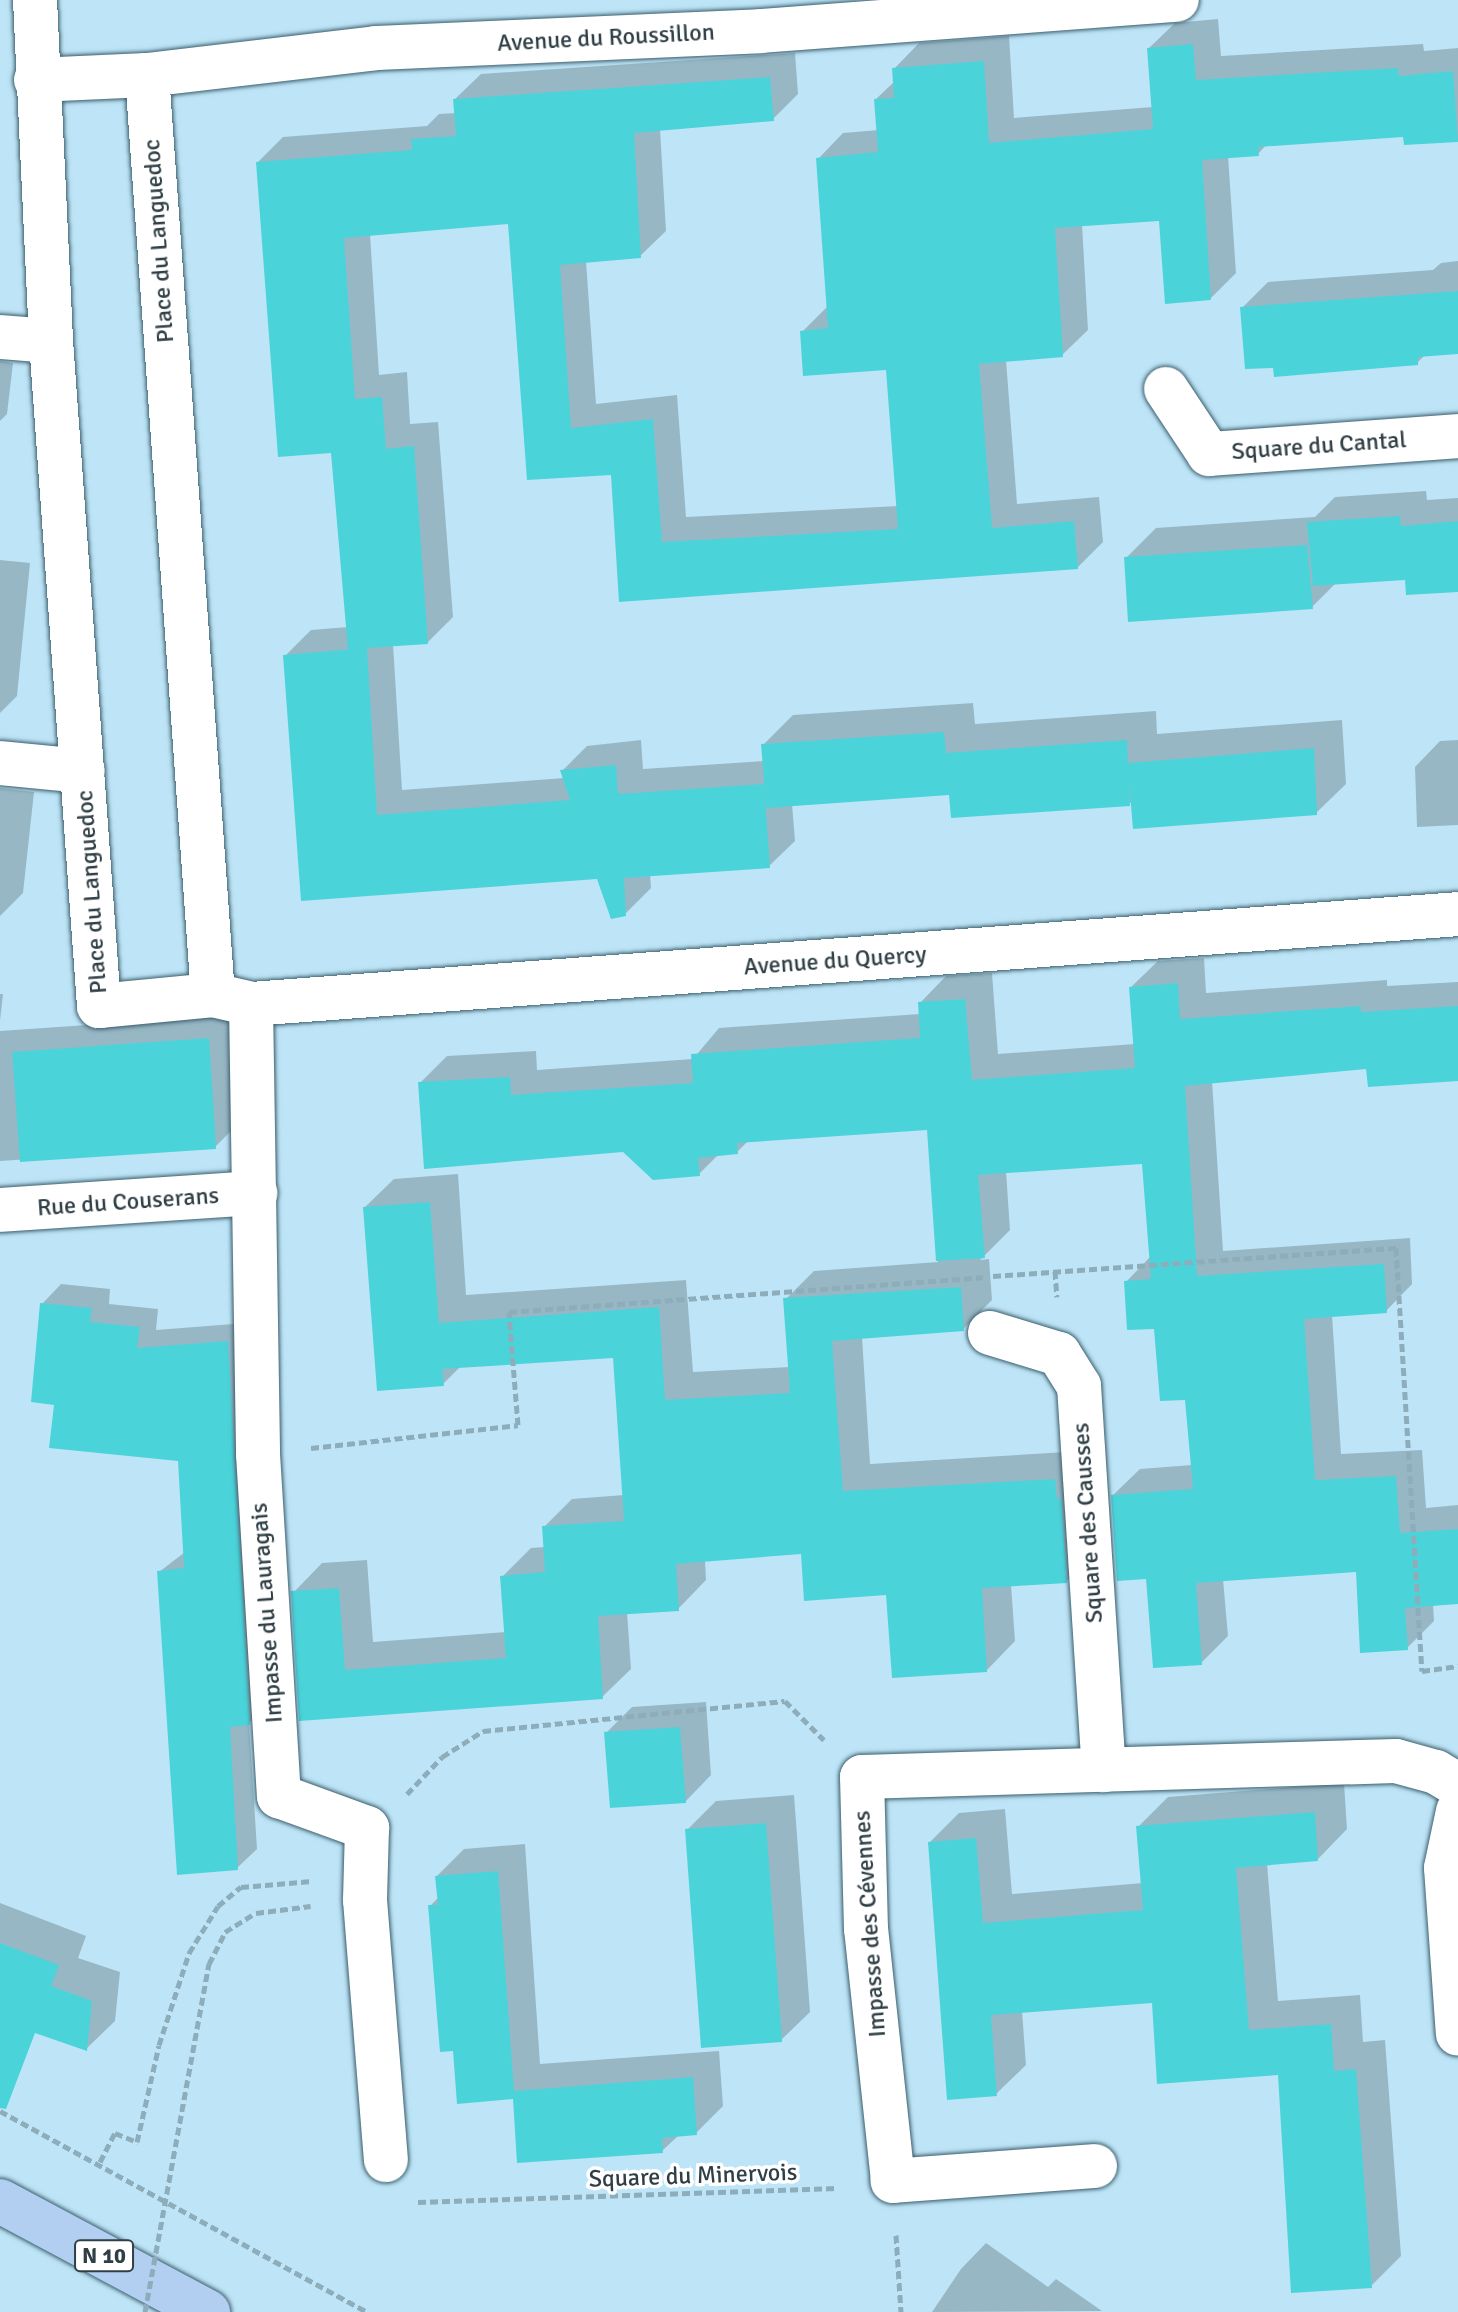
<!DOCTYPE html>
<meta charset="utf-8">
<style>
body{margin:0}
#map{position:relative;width:1458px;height:2312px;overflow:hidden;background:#bee5f7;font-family:Signika,sans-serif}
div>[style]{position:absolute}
.shadow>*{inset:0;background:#0003}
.building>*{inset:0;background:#4ad4da}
.path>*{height:5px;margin-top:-2.5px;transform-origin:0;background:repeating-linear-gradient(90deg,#8eadbb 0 8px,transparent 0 12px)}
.roads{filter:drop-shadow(0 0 2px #3b5e6d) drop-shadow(0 0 2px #3b5e6d)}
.street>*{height:44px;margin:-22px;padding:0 22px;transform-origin:22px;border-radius:22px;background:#fff}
.primary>*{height:44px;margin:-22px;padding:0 22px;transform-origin:22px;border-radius:22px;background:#b2cff2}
.path-bridge>*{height:5px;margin-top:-2.5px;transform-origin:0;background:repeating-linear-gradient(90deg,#8eadbb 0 8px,transparent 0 12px)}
span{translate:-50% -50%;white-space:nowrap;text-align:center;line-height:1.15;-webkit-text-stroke:7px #fff;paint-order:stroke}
.shield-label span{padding:2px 6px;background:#fff;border:2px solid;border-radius:6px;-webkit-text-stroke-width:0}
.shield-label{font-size:22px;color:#303f46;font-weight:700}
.street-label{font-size:24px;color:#303f46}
</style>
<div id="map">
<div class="shadow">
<i style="clip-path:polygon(1218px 19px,1221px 56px,1423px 44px,1424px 51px,1458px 48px,1458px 140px,1406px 143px,1404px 135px,1267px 144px,1258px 154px,1228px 156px,1236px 273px,1211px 298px,1161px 219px,1082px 224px,1088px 330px,1062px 355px,1006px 360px,1017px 504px,1099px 497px,1103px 542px,1077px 568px,621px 600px,613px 473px,528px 478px,509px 222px,370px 234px,379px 375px,407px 372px,410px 424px,438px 422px,453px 617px,428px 642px,393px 644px,402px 790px,564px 778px,562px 771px,587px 746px,641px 740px,643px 769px,765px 761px,763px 745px,793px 715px,973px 703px,975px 724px,1156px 711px,1157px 734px,1342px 720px,1346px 784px,1316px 813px,951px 793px,792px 804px,795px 841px,769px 866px,650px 874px,651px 888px,625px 914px,599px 877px,303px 899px,285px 656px,311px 630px,348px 627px,333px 451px,258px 162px,283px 137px,427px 126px,439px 114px,456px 113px,455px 99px,481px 74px,795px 53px,798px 94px,773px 119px,660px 129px,666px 231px,640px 256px,586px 261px,596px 404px,677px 395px,686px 517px,898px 506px,888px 368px,802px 332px,829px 305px,818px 159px,843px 133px,879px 130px,876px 99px,895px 81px,894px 69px,919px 43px,1009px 36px,1014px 118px,1153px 107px,1149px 48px,1175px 23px)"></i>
<i style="clip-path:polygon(1458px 261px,1458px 352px,1426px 354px,1417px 363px,1275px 366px,1242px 308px,1268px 282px,1433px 270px,1441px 263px)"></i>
<i style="clip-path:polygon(0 361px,13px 363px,7px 414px,0 421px)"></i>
<i style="clip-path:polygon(1426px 491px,1427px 500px,1458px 498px,1458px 590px,1407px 577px,1336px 583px,1312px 607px,1126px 558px,1156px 528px,1315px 517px,1335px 497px)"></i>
<i style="clip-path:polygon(0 560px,30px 563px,17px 696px,0 713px)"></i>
<i style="clip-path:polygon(1458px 740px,1458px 825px,1417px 827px,1415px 767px,1440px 741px)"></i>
<i style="clip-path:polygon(0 788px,34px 792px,23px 893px,0 916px)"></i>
<i style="clip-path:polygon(1204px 958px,1206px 993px,1387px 980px,1387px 986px,1458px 982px,1458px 1078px,1368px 1067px,1212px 1081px,1223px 1251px,1410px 1238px,1412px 1284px,1386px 1311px,1332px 1315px,1341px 1454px,1422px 1450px,1426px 1508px,1458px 1505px,1458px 1602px,1433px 1604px,1434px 1621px,1407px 1648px,1358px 1570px,1223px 1579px,1228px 1636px,1201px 1663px,1148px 1577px,1113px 1495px,1140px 1469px,1192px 1465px,1187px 1398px,1156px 1327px,1126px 1282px,1151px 1256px,1144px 1161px,1006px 1171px,1010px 1230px,980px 1260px,989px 1259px,992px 1300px,963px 1329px,862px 1337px,870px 1464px,1083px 1451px,1094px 1553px,1066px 1582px,1011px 1585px,1015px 1641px,987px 1670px,888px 1593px,803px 1552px,705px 1560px,706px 1580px,678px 1609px,627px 1612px,631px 1669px,602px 1697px,301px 1719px,294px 1592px,322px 1563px,367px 1560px,373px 1642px,506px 1632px,502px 1577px,531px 1548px,545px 1547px,544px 1527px,572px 1499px,624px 1495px,615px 1356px,461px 1366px,443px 1384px,365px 1207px,394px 1179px,458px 1174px,466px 1295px,686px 1280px,693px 1372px,790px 1367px,786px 1299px,814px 1271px,938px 1262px,929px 1128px,749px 1140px,737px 1152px,719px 1154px,699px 1174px,420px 1083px,447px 1056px,536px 1051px,537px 1070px,693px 1059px,719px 1028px,920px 1014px,920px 1003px,946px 976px,992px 973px,998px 1054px,1135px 1044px,1131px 987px,1158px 961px)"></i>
<i style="clip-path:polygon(0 994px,3px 994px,0 1021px)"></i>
<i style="clip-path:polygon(232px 1015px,239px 1123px,215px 1147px,0 1161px,0 1031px)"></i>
<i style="clip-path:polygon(61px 1284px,110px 1289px,109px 1304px,158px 1309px,156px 1330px,246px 1323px,268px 1704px,249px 1723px,257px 1849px,237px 1868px,159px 1572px,185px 1552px,180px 1459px,56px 1403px,42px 1304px)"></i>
<i style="clip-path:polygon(706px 1702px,711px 1775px,685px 1802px,606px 1733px,632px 1707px)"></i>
<i style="clip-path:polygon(1344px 1783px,1347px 1829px,1318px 1859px,1267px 1863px,1278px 2001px,1360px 1995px,1363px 2042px,1385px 2040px,1401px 2256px,1371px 2286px,1279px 2072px,1154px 2001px,1022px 2011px,1026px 2065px,996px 2094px,930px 1842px,959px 1813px,1005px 1809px,1012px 1894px,1143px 1883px,1138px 1827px,1168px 1797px)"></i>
<i style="clip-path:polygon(794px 1795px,810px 2012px,781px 2040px,687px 1830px,716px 1801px)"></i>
<i style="clip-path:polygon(525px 1844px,540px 2064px,719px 2051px,723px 2106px,696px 2133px,679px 2135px,662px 2151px,515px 2097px,455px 2049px,430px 1906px,439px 1897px,437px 1876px,464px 1849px)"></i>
<i style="clip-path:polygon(0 1903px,86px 1936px,78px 1958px,120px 1972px,115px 2021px,86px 2049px,0 2020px)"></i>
<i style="clip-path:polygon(986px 2243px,1048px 2287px,1056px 2279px,1102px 2311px,932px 2312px,961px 2269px)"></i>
</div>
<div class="building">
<i style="clip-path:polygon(1193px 44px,1196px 80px,1398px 68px,1399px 76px,1453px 71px,1458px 142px,1404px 145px,1403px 137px,1258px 147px,1259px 156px,1202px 160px,1211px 300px,1165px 304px,1159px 221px,1055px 228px,1063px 357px,979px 364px,992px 528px,1074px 521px,1078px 569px,619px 602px,611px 475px,527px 480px,508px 224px,344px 238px,355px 399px,382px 397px,386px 449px,414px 446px,428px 644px,367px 648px,377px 815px,570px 800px,560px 770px,616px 765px,618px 794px,764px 784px,770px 868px,624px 878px,626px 916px,611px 919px,597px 879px,301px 901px,283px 655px,366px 648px,348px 650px,331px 453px,278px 457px,256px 162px,412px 150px,411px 139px,456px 136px,453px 99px,770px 77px,774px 121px,634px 133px,641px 258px,560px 265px,571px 428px,653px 419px,662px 542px,898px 529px,886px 370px,803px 376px,800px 331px,828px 328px,816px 158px,878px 152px,874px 99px,894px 98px,892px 68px,984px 61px,989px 143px,1153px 129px,1147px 48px)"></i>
<i style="clip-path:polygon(1458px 291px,1458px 354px,1418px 357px,1418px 365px,1274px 377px,1273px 368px,1245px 369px,1240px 307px)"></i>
<i style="clip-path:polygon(1400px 516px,1401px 526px,1458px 521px,1458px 592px,1406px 595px,1405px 580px,1313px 586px,1307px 522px)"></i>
<i style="clip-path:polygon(1307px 545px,1313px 609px,1128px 622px,1124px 557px)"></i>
<i style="clip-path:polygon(944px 732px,946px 753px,1127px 740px,1128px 763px,1314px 748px,1317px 815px,1133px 829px,1129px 782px,1130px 806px,951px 818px,949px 795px,766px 808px,761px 744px)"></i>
<i style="clip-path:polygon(1178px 983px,1180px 1019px,1361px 1006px,1361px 1012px,1458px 1006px,1458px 1081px,1368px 1087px,1366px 1069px,1185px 1086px,1197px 1276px,1384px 1264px,1387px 1313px,1304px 1319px,1315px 1480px,1396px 1476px,1400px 1533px,1458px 1529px,1458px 1604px,1405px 1608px,1408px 1650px,1360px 1653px,1356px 1572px,1196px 1583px,1202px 1665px,1153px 1668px,1146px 1579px,1117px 1581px,1111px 1495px,1193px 1489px,1185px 1400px,1160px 1401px,1154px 1329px,1127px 1330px,1124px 1281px,1151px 1279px,1142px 1164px,978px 1175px,985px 1258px,936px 1261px,927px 1130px,737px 1143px,738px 1154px,698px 1158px,700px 1176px,653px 1180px,623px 1152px,424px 1169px,418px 1082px,510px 1077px,511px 1095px,693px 1083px,691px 1054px,920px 1038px,918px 1002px,965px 999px,972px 1080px,1135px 1068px,1129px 987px)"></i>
<i style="clip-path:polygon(209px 1038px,216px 1149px,20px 1162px,12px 1052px)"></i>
<i style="clip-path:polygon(430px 1202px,439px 1323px,659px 1307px,665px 1400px,790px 1393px,783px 1298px,961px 1287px,964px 1331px,832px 1341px,843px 1491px,1055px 1479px,1057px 1499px,1061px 1498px,1067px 1583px,982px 1588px,987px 1672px,892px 1678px,886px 1595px,804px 1601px,801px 1554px,676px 1564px,679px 1611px,598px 1616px,603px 1699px,299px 1721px,291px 1591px,339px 1588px,345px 1670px,506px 1658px,500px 1576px,545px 1572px,542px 1526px,624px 1521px,613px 1358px,442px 1369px,444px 1386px,377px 1391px,363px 1207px)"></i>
<i style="clip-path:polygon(40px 1303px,92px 1308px,90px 1322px,140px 1327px,137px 1348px,228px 1341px,250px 1725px,230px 1727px,238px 1870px,177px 1875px,157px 1571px,184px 1568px,178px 1461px,49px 1448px,54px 1405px,31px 1402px)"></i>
<i style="clip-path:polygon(680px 1727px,686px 1803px,610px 1808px,604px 1732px)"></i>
<i style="clip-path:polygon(1315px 1812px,1318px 1861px,1236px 1868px,1249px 2030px,1331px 2024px,1334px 2071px,1356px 2069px,1372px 2288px,1291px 2293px,1278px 2075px,1157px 2084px,1152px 2003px,991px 2015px,997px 2096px,947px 2100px,928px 1842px,976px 1838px,983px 1923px,1143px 1910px,1136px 1826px)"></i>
<i style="clip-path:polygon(766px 1823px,782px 2042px,701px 2048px,685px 1829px)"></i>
<i style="clip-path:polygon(498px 1871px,514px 2091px,693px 2077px,697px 2135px,662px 2138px,663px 2153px,517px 2163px,513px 2099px,457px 2104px,453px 2051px,440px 2052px,428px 1905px,438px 1905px,435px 1876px)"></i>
<i style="clip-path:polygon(0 1943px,59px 1965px,51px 1986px,92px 2001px,87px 2051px,35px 2033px,6px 2109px,0 2108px)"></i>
</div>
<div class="path">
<i style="left:1055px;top:1271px;width:26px;rotate:86deg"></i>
<i style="left:993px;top:1276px;width:404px;rotate:-4deg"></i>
<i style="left:1396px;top:1248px;width:424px;rotate:86.5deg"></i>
<i style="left:1422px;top:1671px;width:36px;rotate:-8deg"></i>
<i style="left:311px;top:1448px;width:208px;rotate:-6.3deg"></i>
<i style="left:518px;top:1425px;width:113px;rotate:-94.6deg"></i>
<i style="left:509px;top:1312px;width:475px;rotate:-4.2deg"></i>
<i style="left:407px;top:1794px;width:51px;rotate:-46.6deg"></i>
<i style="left:442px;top:1757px;width:49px;rotate:-32.4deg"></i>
<i style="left:483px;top:1731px;width:303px;rotate:-5.7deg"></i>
<i style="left:785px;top:1701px;width:55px;rotate:45deg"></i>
<i style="left:225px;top:1932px;width:36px;rotate:-32deg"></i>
<i style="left:256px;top:1913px;width:55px;rotate:-7.3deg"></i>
<i style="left:0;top:2111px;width:418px;rotate:28.7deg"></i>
<i style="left:100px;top:2162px;width:33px;rotate:-63deg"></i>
<i style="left:115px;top:2133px;width:24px;rotate:22deg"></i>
<i style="left:137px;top:2142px;width:99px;rotate:-77.2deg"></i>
<i style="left:159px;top:2045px;width:97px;rotate:-71.9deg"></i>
<i style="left:189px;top:1953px;width:55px;rotate:-58.3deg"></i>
<i style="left:218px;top:1906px;width:30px;rotate:-40deg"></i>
<i style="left:241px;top:1887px;width:71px;rotate:-4.8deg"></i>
<i style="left:418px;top:2202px;width:420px;rotate:-1.9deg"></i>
<i style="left:896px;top:2235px;width:77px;rotate:86.3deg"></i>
</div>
<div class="roads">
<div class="street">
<i style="left:35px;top:0;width:341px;rotate:87.3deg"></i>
<i style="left:51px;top:341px;width:667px;rotate:85.87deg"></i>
<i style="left:99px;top:1006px;width:115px;rotate:-5.5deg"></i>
<i style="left:213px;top:995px;width:39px;rotate:13deg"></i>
<i style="left:251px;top:1004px;width:1210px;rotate:-4.26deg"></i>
<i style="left:147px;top:75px;width:922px;rotate:85.9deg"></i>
<i style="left:36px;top:80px;width:111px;rotate:-2.6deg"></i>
<i style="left:147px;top:75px;width:231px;rotate:-6.7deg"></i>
<i style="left:376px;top:48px;width:385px;rotate:-2.5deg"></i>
<i style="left:761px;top:31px;width:417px;rotate:-4.3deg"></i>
<i style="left:0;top:337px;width:51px;rotate:4.5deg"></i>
<i style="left:1166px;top:389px;width:78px;rotate:56.5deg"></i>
<i style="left:1209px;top:454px;width:250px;rotate:-4.1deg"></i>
<i style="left:0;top:763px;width:83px;rotate:5.5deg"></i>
<i style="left:251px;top:1004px;width:450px;rotate:89.1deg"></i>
<i style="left:258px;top:1454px;width:343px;rotate:86.5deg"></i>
<i style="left:279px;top:1796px;width:94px;rotate:20deg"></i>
<i style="left:367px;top:1828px;width:72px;rotate:91.6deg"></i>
<i style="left:365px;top:1900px;width:261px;rotate:85.4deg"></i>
<i style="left:0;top:1210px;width:256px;rotate:-3.8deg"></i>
<i style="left:990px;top:1333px;width:72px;rotate:16.9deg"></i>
<i style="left:1059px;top:1354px;width:38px;rotate:58deg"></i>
<i style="left:1079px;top:1386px;width:385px;rotate:86.3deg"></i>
<i style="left:1458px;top:1811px;width:58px;rotate:101.9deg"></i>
<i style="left:1446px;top:1868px;width:166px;rotate:85.9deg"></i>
<i style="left:1095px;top:2166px;width:203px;rotate:175.8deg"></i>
<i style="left:893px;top:2181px;width:253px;rotate:-96.1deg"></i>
<i style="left:866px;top:1929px;width:152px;rotate:-91.5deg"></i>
<i style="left:862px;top:1777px;width:534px;rotate:-1.72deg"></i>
<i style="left:1396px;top:1761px;width:41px;rotate:15.4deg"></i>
<i style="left:1436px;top:1772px;width:26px;rotate:31deg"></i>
</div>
<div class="primary">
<i style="left:0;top:2201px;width:236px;rotate:28.1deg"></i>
</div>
</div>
<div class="path-bridge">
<i style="left:145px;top:2312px;width:354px;rotate:-79.6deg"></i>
<i style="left:209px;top:1964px;width:36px;rotate:-63deg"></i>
</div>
<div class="shield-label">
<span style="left:104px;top:2256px">N 10</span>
</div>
<div class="street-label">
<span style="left:606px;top:38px;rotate:-3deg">Avenue du Roussillon</span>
<span style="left:159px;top:241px;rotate:-94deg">Place du Languedoc</span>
<span style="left:1319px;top:446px;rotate:-4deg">Square du Cantal</span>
<span style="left:92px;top:892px;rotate:-94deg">Place du Languedoc</span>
<span style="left:835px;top:961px;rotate:-4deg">Avenue du Quercy</span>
<span style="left:128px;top:1202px;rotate:-4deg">Rue du Couserans</span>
<span style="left:1088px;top:1523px;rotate:-94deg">Square des Causses</span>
<span style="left:267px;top:1613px;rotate:-94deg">Impasse du Lauragais</span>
<span style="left:870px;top:1924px;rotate:-94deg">Impasse des Cévennes</span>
<span style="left:693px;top:2176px;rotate:-2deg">Square du Minervois</span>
</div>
</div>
